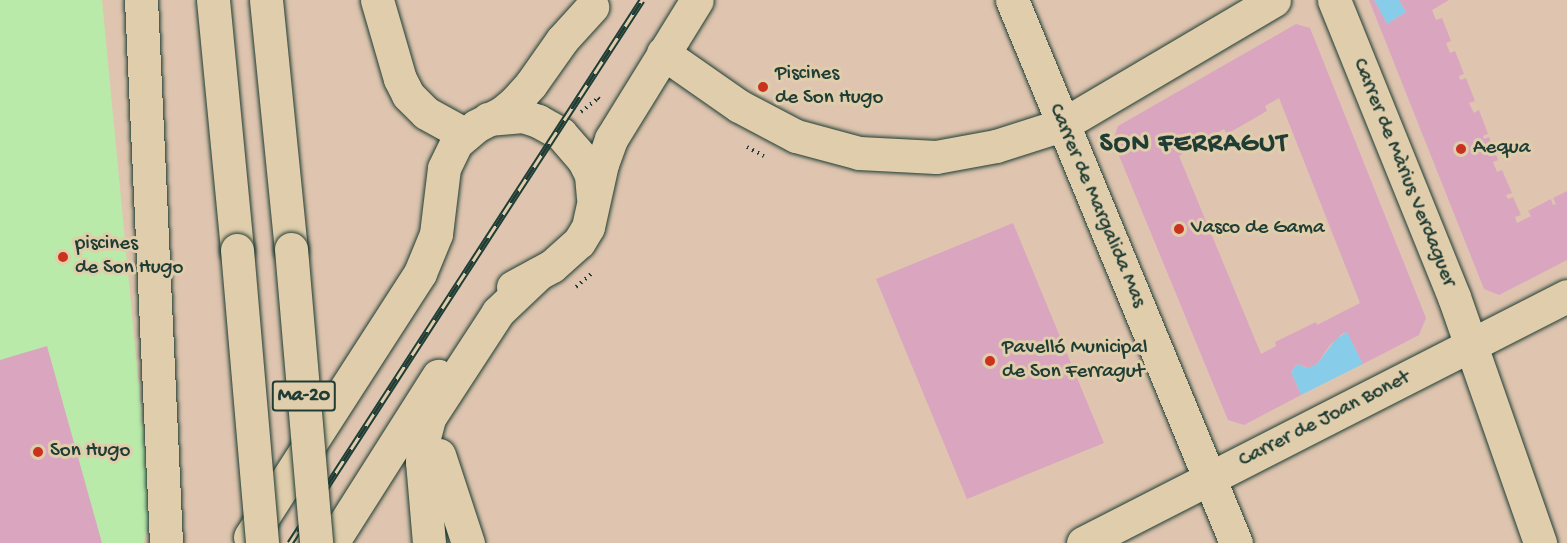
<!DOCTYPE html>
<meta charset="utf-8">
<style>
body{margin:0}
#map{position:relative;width:1567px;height:543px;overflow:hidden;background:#dfc5af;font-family:"Gochi Hand",sans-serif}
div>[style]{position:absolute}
.green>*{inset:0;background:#b9eaaa}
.water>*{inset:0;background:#87cde9}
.building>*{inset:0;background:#daa5bf}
.path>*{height:4px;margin-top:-2px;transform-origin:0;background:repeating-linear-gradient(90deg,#1f3d34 0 1.5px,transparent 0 6px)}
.roads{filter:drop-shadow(0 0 2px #1f3d34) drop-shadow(0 0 2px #1f3d34)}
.minor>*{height:33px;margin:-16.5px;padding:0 16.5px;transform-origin:16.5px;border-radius:16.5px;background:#e0cdab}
.highway>*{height:33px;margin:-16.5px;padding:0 16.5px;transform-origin:16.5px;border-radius:16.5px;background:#e0cdab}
.rail>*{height:7px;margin-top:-3.5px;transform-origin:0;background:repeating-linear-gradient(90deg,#e0cdab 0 14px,#1f3d34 0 28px);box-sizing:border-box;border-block:2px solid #1f3d34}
.bridges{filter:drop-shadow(0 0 2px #1f3d34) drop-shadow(0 0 2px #1f3d34)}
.highway-bridge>*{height:33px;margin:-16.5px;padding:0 16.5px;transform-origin:16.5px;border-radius:16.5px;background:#e0cdab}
.dots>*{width:16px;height:16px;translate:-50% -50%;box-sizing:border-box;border:3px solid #e0cdab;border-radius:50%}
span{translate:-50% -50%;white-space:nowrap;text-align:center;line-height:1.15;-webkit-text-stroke:6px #e0cdab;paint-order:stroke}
.shield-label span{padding:2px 4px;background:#e0cdab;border:2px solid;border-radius:4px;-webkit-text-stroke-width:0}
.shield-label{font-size:20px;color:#1f3d34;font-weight:700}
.poi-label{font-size:21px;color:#1f3d34}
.left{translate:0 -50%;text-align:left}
.street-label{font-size:21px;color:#1f3d34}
.district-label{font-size:27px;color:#1f3d34;font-weight:700;letter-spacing:1.5px}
</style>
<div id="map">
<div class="green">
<i style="clip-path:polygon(0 0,102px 0,151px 513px,144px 543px,0 543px)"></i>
</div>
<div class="water">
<i style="clip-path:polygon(1374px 0,1399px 0,1406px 12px,1387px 24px)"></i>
<i style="clip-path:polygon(1347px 332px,1363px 364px,1301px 395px,1291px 372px,1297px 364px,1307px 368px,1317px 364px,1336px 339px)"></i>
</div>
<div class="building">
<i style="clip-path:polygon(1369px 0,1374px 0,1387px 24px,1406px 12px,1399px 0,1449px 0,1432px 10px,1436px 20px,1442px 18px,1451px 41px,1446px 43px,1450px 53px,1455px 51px,1464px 74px,1459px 76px,1460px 80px,1466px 78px,1475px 101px,1469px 103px,1474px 113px,1479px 110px,1488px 134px,1483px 136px,1484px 139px,1489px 137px,1498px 160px,1493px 162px,1497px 172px,1502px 170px,1512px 193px,1506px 195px,1508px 199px,1513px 197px,1521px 215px,1515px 217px,1517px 223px,1531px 216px,1528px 211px,1551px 199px,1553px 205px,1556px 204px,1553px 198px,1567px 191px,1567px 260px,1499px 295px,1484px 289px)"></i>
<i style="clip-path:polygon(evenodd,1296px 24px,1310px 28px,1426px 318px,1419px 335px,1363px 364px,1347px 332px,1342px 334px,1330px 345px,1317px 364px,1308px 368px,1297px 364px,1291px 372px,1301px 395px,1244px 425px,1228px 420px,1113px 141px,1118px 126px,1296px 24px,1279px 98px,1360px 303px,1317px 325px,1316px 322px,1275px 342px,1276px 346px,1261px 354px,1179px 156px,1224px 129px,1227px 134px,1267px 111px,1265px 106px,1279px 98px)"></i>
<i style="clip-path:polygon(1013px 223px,1104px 443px,967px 499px,876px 279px)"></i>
<i style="clip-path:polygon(47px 346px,102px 543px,0 543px,0 360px)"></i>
</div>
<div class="path">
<i style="left:581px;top:112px;width:22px;rotate:-39deg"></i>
<i style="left:598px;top:98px;width:4px;rotate:45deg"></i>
<i style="left:747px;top:147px;width:19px;rotate:28deg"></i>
<i style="left:576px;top:287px;width:23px;rotate:-41deg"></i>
</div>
<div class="roads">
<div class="minor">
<i style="left:1012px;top:0;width:587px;rotate:67.58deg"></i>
<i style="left:1334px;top:0;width:320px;rotate:68deg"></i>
<i style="left:1454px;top:297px;width:261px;rotate:70.7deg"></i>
<i style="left:663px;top:53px;width:93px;rotate:34.9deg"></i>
<i style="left:739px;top:106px;width:64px;rotate:27.8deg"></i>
<i style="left:796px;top:136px;width:65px;rotate:15.1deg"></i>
<i style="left:859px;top:153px;width:77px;rotate:3deg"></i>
<i style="left:936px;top:157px;width:61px;rotate:-10.4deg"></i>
<i style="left:996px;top:146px;width:69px;rotate:-17.7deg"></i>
<i style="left:1062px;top:125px;width:246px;rotate:-30.5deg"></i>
<i style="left:488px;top:119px;width:35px;rotate:-5deg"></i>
<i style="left:523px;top:116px;width:16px;rotate:18deg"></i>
<i style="left:538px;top:121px;width:26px;rotate:29deg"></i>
<i style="left:561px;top:134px;width:33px;rotate:49deg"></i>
<i style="left:583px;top:159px;width:18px;rotate:63deg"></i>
<i style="left:591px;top:175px;width:22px;rotate:85deg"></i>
<i style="left:513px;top:287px;width:44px;rotate:-28.3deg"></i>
<i style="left:552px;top:266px;width:36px;rotate:-42deg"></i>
<i style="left:579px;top:242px;width:17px;rotate:-59deg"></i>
<i style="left:588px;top:227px;width:65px;rotate:-77.5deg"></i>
<i style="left:602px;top:164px;width:27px;rotate:-70deg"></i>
<i style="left:611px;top:139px;width:163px;rotate:-58.3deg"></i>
<i style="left:439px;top:455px;width:93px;rotate:71.8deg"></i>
<i style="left:250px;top:537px;width:314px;rotate:-57.2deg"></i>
<i style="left:420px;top:273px;width:42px;rotate:-67.7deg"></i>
<i style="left:436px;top:234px;width:66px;rotate:-83.1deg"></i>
<i style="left:444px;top:168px;width:28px;rotate:-64deg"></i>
<i style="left:456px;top:143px;width:26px;rotate:-40deg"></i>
<i style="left:476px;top:126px;width:29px;rotate:-27deg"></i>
<i style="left:502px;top:113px;width:16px;rotate:-40deg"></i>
<i style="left:514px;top:103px;width:25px;rotate:-48deg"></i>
<i style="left:531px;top:84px;width:54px;rotate:-54.8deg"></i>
<i style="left:562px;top:40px;width:45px;rotate:-47.7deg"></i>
<i style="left:332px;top:543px;width:198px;rotate:-57.6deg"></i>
<i style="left:1083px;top:543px;width:543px;rotate:-27.04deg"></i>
</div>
<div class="highway">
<i style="left:141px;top:0;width:544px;rotate:87.36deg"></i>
<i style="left:213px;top:0;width:251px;rotate:84.5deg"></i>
<i style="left:266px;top:0;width:250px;rotate:84.3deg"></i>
<i style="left:377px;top:0;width:82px;rotate:73.8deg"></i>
<i style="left:400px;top:79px;width:18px;rotate:63deg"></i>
<i style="left:408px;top:95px;width:25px;rotate:45deg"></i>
<i style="left:426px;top:113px;width:43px;rotate:28.9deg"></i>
<i style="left:429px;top:543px;width:81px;rotate:-94.9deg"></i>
<i style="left:422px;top:462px;width:21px;rotate:-87deg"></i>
<i style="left:423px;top:441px;width:24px;rotate:-75deg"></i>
<i style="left:429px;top:418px;width:126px;rotate:-56.9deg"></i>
<i style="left:498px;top:312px;width:55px;rotate:-43.5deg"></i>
</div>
</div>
<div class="rail">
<i style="left:290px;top:543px;width:647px;rotate:-57.05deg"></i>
</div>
<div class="bridges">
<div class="highway-bridge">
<i style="left:291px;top:249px;width:295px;rotate:85.1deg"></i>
<i style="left:237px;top:250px;width:294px;rotate:85.1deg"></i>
</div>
</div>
<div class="dots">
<i style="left:763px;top:87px;background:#c8321e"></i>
<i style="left:1461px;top:149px;background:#c8321e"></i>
<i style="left:1179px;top:229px;background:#c8321e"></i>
<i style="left:63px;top:257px;background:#c8321e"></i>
<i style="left:990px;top:361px;background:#c8321e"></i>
<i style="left:38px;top:452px;background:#c8321e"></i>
</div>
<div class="shield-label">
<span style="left:304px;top:396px">Ma-20</span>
</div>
<div class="poi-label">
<span class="left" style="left:775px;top:87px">Piscines<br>de Son Hugo</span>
<span class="left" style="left:1473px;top:149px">Aequa</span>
<span class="left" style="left:1191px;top:229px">Vasco de Gama</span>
<span class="left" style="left:75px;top:257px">piscines<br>de Son Hugo</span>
<span class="left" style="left:1002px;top:361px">Pavelló Municipal<br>de Son Ferragut</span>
<span class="left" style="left:50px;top:452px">Son Hugo</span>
</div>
<div class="street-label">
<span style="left:1403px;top:173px;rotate:68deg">Carrer de Màrius Verdaguer</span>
<span style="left:1096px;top:206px;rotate:67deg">Carrer de Margalida Mas</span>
<span style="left:1325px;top:420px;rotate:-27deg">Carrer de Joan Bonet</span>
</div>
<div class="district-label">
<span style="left:1194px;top:146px">SON FERRAGUT</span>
</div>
</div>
